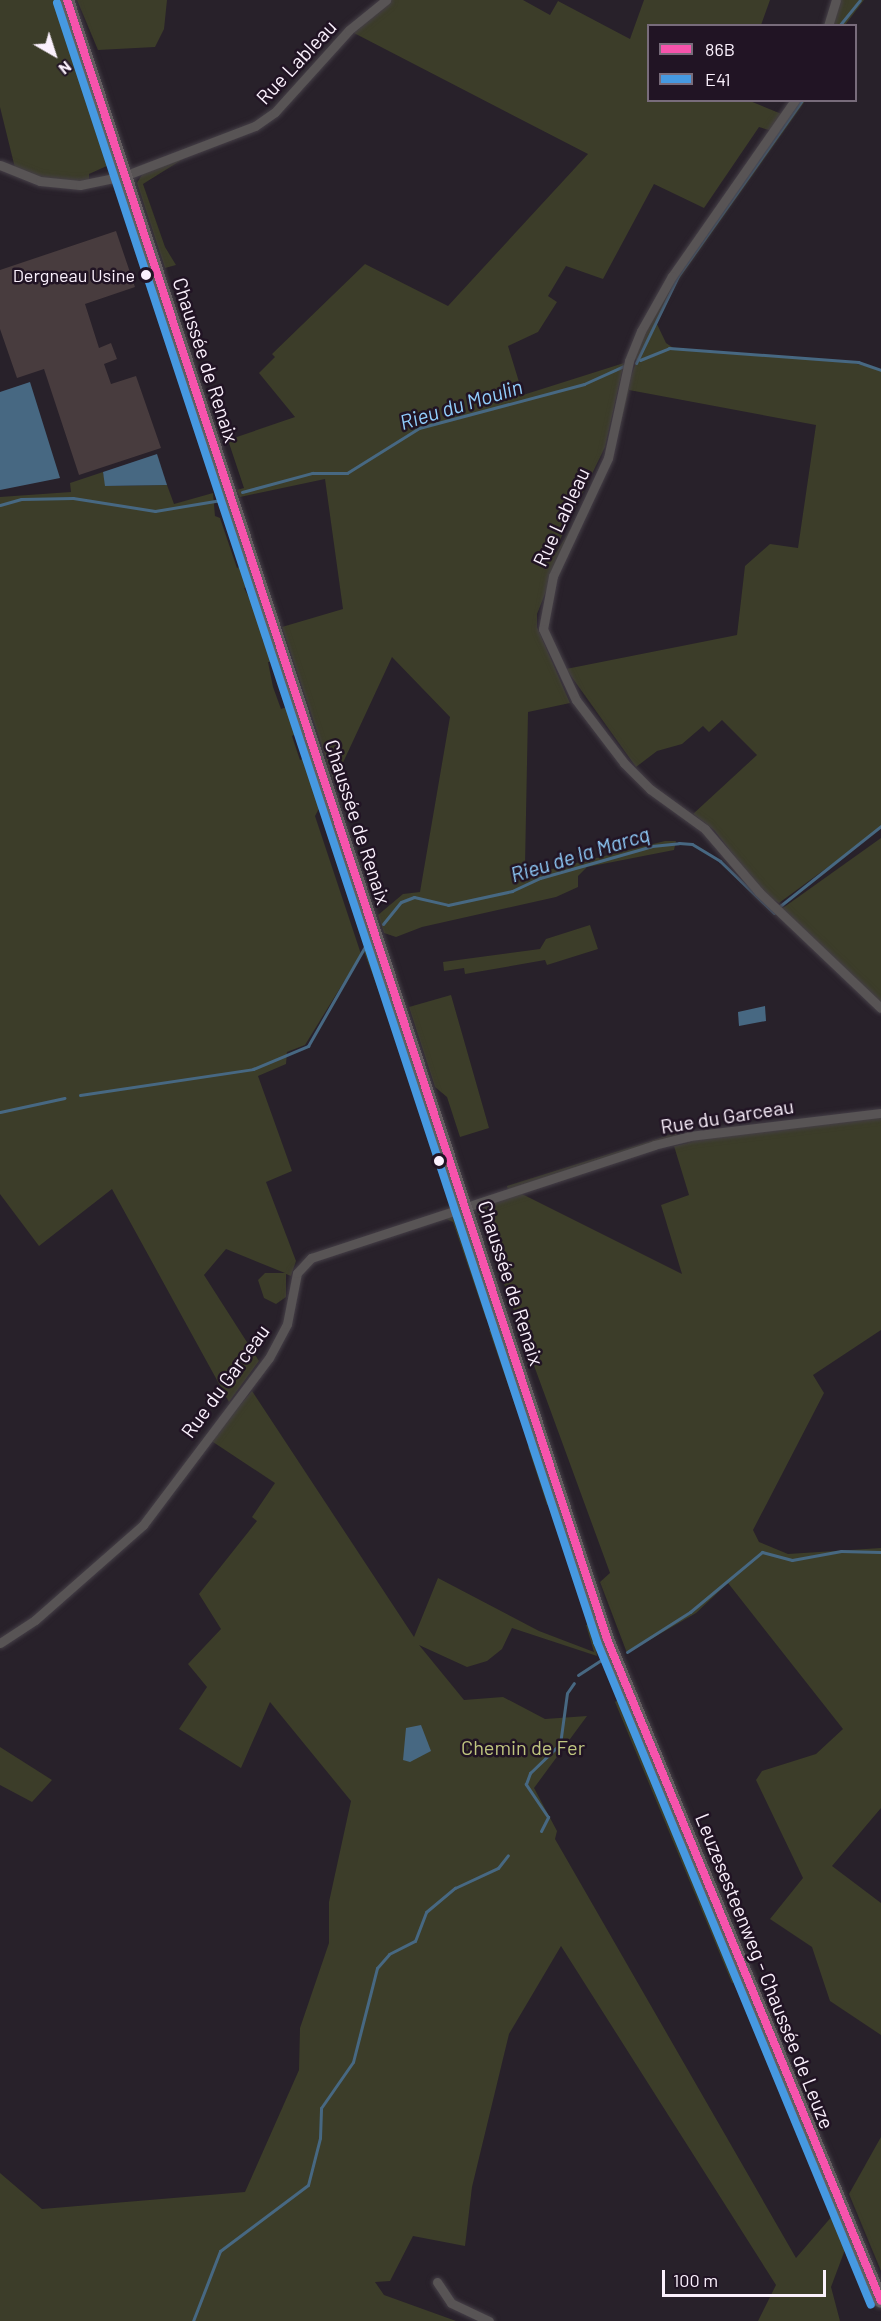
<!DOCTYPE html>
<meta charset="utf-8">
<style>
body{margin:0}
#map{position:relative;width:881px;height:2321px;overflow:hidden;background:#28212a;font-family:Barlow,sans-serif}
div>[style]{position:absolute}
.green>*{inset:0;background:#3c3d29}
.water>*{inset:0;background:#476882}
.stream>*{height:3px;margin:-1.5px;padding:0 1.5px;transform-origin:1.5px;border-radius:1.5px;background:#476882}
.building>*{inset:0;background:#483c3e}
.roads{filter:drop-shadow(0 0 2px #453f47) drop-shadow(0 0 2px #453f47)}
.street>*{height:9px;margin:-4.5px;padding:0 4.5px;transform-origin:4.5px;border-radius:4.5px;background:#585455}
.primary>*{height:14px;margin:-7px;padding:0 7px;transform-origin:7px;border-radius:7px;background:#645d60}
.bus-1>*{height:8px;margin:-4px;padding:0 4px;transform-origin:4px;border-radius:4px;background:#f653ac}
.bus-2>*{height:8px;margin:-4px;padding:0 4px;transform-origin:4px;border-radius:4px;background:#4699e1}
.dots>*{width:16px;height:16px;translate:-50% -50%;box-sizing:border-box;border:3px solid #211424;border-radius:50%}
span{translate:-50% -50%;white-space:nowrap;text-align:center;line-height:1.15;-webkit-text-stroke:5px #211424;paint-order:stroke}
.bus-label{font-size:18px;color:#fbf1fd}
.right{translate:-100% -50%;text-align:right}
.street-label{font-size:20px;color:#fbf1fd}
.park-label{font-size:20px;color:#c0c680}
.water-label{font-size:21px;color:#91cefd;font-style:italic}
.legend{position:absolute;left:647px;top:24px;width:210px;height:78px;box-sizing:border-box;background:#211424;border:2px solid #786c7b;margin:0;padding:8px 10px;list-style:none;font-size:18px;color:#fbf1fd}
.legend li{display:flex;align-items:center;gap:12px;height:30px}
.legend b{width:30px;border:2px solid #786c7b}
.north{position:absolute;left:24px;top:24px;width:60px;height:60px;-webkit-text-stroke:4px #211424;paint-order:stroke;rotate:141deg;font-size:16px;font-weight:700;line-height:24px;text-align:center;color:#fbf1fd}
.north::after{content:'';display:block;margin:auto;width:21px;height:27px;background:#fbf1fd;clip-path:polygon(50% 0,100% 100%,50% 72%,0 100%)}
.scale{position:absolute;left:662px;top:2270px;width:164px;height:27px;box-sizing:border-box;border:3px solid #fbf1fd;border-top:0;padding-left:8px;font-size:18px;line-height:21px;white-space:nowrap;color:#fbf1fd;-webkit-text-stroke:4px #211424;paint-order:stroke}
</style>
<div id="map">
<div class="green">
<i style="clip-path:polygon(0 0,56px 0,109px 165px,89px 174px,89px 181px,49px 180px,15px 168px,0 107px)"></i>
<i style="clip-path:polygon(77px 0,167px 0,164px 29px,155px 47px,98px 50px)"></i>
<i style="clip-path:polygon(390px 0,523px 0,550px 15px,558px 1px,630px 39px,644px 0,770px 0,761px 25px,648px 26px,648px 100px,750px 101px,784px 115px,772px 131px,759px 127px,704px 208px,654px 184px,603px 279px,566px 266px,548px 296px,557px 302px,538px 332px,508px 346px,523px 395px,624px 363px,605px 447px,559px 542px,555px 555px,572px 526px,537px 614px,537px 627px,570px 703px,528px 712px,525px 866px,536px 873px,665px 841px,676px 841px,674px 850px,587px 867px,578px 876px,578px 887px,556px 897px,422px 927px,396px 937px,384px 933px,378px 915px,403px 894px,420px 892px,450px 717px,392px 657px,334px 782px,282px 627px,343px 609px,325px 479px,240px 497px,237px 490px,244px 488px,228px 440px,295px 417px,259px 373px,275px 357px,272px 354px,365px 264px,448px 306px,588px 154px,354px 33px)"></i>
<i style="clip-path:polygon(839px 0,864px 0,845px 25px,831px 26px)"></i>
<i style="clip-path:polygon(798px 101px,805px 101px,674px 286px,656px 322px,666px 343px,675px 349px,845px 361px,881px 370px,881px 828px,779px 903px,764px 894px,714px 830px,693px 814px,757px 755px,722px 720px,709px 732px,703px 726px,682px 744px,657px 751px,636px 767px,566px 669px,737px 635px,745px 566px,770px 544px,798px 548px,816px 425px,629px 390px,618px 435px,629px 381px,637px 360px,632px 358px,666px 289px)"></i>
<i style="clip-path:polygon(182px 155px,183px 159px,143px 184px,165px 247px,176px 265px,165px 268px,137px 183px,143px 173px)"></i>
<i style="clip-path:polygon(103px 472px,106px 486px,167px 485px,174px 504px,213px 493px,215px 516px,220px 518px,237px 568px,243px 565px,250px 586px,244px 588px,266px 631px,262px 639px,275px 662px,268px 662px,273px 687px,281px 709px,289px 706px,299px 732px,292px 736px,300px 760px,306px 757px,322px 803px,315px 816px,361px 954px,305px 1045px,287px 1052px,286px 1064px,258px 1076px,292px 1171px,266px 1182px,296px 1261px,291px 1276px,286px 1274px,286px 1297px,276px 1304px,264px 1298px,258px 1280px,265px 1273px,285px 1273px,226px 1249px,204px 1275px,259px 1361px,229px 1402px,112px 1189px,39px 1246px,0 1194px,0 497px,71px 492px,70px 483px)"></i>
<i style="clip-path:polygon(881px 838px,881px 1005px,780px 910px)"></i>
<i style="clip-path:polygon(590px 925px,598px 949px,547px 965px,545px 960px,465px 974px,464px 968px,444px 971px,443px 962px,540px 949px,546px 939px)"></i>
<i style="clip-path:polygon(370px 947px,391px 1012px,387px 1013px,363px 949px)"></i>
<i style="clip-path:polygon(451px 995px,489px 1128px,460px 1137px,447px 1097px,435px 1087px,409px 1007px)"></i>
<i style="clip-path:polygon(881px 1115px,881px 1330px,813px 1375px,824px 1393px,753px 1530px,759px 1542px,788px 1554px,881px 1548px,881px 1808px,832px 1866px,881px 1903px,881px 2035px,830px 2001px,812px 1947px,770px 1919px,803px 1878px,756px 1780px,762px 1771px,816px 1754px,843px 1729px,728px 1583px,696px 1613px,627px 1653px,600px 1582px,610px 1573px,477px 1210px,520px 1193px,682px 1274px,661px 1205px,689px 1195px,674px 1146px,693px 1142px,671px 1145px,687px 1139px)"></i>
<i style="clip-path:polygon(676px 1133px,677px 1136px,508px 1190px,507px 1186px)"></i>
<i style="clip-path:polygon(454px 1215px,458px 1217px,491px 1315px,486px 1319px,453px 1222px,446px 1219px)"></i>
<i style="clip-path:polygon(494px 1329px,520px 1403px,515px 1405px,489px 1330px)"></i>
<i style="clip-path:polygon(252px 1391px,414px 1637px,438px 1578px,539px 1631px,594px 1652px,586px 1625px,592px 1624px,597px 1656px,512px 1628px,502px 1649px,487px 1661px,467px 1667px,419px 1645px,464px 1700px,503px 1697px,545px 1719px,587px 1716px,534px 1788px,557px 1831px,555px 1839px,796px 2258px,833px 2215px,846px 2247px,831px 2287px,840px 2321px,758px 2321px,776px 2285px,561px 1946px,509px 2034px,472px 2187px,465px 2246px,413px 2236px,390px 2281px,375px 2282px,384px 2295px,456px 2321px,0 2321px,0 2173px,42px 2209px,245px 2192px,299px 2070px,300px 2028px,329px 1943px,329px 1902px,351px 1801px,270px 1702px,241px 1768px,179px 1729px,207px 1687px,188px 1664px,221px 1629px,199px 1594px,257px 1521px,252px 1517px,275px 1483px,210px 1440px)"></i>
<i style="clip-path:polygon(534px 1444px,553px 1503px,547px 1505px,528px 1447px)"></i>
<i style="clip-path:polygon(620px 1698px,739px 1981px,732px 1983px,615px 1702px)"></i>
<i style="clip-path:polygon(0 1747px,52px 1780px,32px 1802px,0 1785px)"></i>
<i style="clip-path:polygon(764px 2042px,797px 2121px,793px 2124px,759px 2044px)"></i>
<i style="clip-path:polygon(881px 2137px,881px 2271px,849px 2194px)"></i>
</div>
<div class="water">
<i style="clip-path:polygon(30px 382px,60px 478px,0 490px,0 392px)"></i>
<i style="clip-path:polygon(157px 454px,167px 485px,105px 486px,103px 472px)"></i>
<i style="clip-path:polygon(765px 1006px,766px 1021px,739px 1026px,738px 1012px)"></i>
<i style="clip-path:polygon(421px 1725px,431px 1751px,410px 1762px,403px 1760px,406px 1728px)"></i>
</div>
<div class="stream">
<i style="left:839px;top:26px;width:33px;rotate:-51deg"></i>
<i style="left:640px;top:360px;width:31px;rotate:-22deg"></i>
<i style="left:669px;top:348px;width:190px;rotate:4.2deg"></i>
<i style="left:858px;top:362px;width:24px;rotate:19deg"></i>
<i style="left:636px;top:363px;width:97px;rotate:-64.2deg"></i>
<i style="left:678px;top:276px;width:215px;rotate:-54.8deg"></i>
<i style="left:242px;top:492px;width:73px;rotate:-15.2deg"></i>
<i style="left:312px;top:473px;width:35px"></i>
<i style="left:347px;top:473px;width:85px;rotate:-32deg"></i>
<i style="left:419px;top:428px;width:171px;rotate:-14.9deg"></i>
<i style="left:584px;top:384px;width:44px;rotate:-24.2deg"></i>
<i style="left:0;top:505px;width:22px;rotate:-16deg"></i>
<i style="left:21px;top:499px;width:52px;rotate:-1.1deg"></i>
<i style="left:73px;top:498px;width:83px;rotate:9deg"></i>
<i style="left:155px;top:511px;width:67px;rotate:-9.5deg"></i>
<i style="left:780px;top:906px;width:129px;rotate:-38.4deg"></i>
<i style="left:383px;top:924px;width:28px;rotate:-51deg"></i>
<i style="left:401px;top:902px;width:14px;rotate:-21deg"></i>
<i style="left:414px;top:897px;width:35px;rotate:13deg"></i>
<i style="left:448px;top:905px;width:66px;rotate:-12.3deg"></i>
<i style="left:512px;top:891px;width:31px;rotate:-25deg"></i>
<i style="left:540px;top:878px;width:116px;rotate:-15.9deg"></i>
<i style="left:652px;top:846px;width:27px;rotate:-6deg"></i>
<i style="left:679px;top:843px;width:13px;rotate:4deg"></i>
<i style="left:692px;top:844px;width:33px;rotate:31deg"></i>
<i style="left:720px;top:861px;width:75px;rotate:43.9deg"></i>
<i style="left:80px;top:1095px;width:175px;rotate:-8.5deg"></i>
<i style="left:253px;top:1069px;width:60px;rotate:-22.7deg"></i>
<i style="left:308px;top:1046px;width:119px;rotate:-60.2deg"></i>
<i style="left:0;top:1112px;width:66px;rotate:-12.3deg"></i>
<i style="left:627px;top:1652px;width:75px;rotate:-32.4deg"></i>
<i style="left:690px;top:1612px;width:94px;rotate:-39.8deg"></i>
<i style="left:762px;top:1552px;width:31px;rotate:15deg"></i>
<i style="left:792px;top:1560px;width:50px;rotate:-10.4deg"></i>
<i style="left:841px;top:1551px;width:40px;rotate:1.4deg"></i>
<i style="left:578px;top:1675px;width:27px;rotate:-33deg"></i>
<i style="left:541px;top:1831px;width:16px;rotate:-63deg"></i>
<i style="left:548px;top:1817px;width:40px;rotate:-124deg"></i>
<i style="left:526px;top:1784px;width:12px;rotate:-70deg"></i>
<i style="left:530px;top:1773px;width:42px;rotate:-44deg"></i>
<i style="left:560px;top:1744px;width:51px;rotate:-82.2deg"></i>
<i style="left:567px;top:1693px;width:12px;rotate:-55deg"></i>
<i style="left:193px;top:2321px;width:75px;rotate:-68.9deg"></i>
<i style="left:220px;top:2251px;width:110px;rotate:-36.9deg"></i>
<i style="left:308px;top:2185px;width:49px;rotate:-75.7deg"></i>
<i style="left:320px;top:2138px;width:30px;rotate:-88deg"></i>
<i style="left:321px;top:2108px;width:56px;rotate:-55.2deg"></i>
<i style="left:353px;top:2062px;width:97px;rotate:-75.7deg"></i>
<i style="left:377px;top:1968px;width:18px;rotate:-49deg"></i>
<i style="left:389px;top:1954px;width:29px;rotate:-27deg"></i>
<i style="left:415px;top:1941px;width:31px;rotate:-69deg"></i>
<i style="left:426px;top:1912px;width:38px;rotate:-40deg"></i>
<i style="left:455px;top:1888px;width:47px;rotate:-24.9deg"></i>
<i style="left:498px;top:1868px;width:16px;rotate:-52deg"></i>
</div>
<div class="building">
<i style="clip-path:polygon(116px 231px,135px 287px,85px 304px,99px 348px,111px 343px,117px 359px,104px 364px,111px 384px,136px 376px,161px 448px,79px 475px,44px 369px,17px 378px,0 329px,0 270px)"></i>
</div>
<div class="roads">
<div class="street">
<i style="left:828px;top:26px;width:27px;rotate:-73deg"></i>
<i style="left:795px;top:100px;width:215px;rotate:124.9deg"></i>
<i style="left:672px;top:276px;width:63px;rotate:119.4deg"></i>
<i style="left:641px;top:331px;width:32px;rotate:112deg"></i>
<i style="left:629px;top:361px;width:99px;rotate:102.2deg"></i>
<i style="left:608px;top:458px;width:130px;rotate:115deg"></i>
<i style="left:553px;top:576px;width:54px;rotate:100.7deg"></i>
<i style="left:543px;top:629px;width:78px;rotate:65.1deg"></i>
<i style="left:576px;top:700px;width:79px;rotate:52.7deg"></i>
<i style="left:624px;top:763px;width:37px;rotate:45deg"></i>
<i style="left:650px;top:789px;width:68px;rotate:36deg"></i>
<i style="left:705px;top:829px;width:83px;rotate:49.4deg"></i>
<i style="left:759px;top:892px;width:168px;rotate:43.6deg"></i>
<i style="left:0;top:165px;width:43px;rotate:21.8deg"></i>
<i style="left:40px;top:181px;width:40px;rotate:5.7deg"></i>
<i style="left:80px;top:185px;width:45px;rotate:-11.6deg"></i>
<i style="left:124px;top:176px;width:140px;rotate:-20.9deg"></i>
<i style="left:255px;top:126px;width:24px;rotate:-35deg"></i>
<i style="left:275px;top:112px;width:110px;rotate:-47.9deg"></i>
<i style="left:349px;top:30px;width:48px;rotate:-39deg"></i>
<i style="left:0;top:1643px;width:42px;rotate:-33.3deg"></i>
<i style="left:35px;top:1620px;width:144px;rotate:-41.3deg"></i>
<i style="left:143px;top:1525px;width:209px;rotate:-53deg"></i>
<i style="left:269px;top:1358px;width:38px;rotate:-62deg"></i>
<i style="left:287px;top:1324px;width:52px;rotate:-78.9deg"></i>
<i style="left:297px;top:1273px;width:21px;rotate:-47deg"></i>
<i style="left:311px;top:1258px;width:361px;rotate:-18.2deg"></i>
<i style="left:654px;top:1145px;width:37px;rotate:-14deg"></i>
<i style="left:690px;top:1136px;width:192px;rotate:-6.9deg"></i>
<i style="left:437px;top:2282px;width:25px;rotate:56deg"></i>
<i style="left:451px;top:2303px;width:42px;rotate:25.3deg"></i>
</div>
<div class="primary">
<i style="left:67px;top:0;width:1726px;rotate:71.76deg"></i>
<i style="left:607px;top:1639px;width:716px;rotate:67.52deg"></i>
</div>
</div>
<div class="bus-1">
<i style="left:67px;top:0;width:1726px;rotate:71.76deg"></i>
<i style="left:607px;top:1639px;width:716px;rotate:67.52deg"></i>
</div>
<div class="bus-2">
<i style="left:57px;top:3px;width:1726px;rotate:71.76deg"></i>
<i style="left:597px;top:1642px;width:717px;rotate:67.55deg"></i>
</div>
<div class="dots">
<i style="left:146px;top:275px;background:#fbf1fd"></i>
<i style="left:439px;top:1161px;background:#fbf1fd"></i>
</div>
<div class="bus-label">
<span class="right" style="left:135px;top:275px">Dergneau Usine</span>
</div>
<div class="street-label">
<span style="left:296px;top:62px;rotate:-47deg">Rue Lableau</span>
<span style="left:206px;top:360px;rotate:72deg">Chaussée de Renaix</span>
<span style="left:561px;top:517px;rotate:-65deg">Rue Lableau</span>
<span style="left:358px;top:822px;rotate:72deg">Chaussée de Renaix</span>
<span style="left:727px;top:1116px;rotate:-9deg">Rue du Garceau</span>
<span style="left:511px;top:1283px;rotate:72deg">Chaussée de Renaix</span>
<span style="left:225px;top:1381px;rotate:-54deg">Rue du Garceau</span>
<span style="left:765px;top:1971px;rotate:68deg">Leuzesesteenweg - Chaussée de Leuze</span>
</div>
<div class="park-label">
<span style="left:523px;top:1747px">Chemin de Fer</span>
</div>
<div class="water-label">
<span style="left:461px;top:404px;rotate:-17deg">Rieu du Moulin</span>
<span style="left:580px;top:854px;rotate:-17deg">Rieu de la Marcq</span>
</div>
<ul class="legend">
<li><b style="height:8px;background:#f653ac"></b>86B</li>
<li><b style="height:8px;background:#4699e1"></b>E41</li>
</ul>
<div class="north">N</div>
<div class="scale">100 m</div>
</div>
